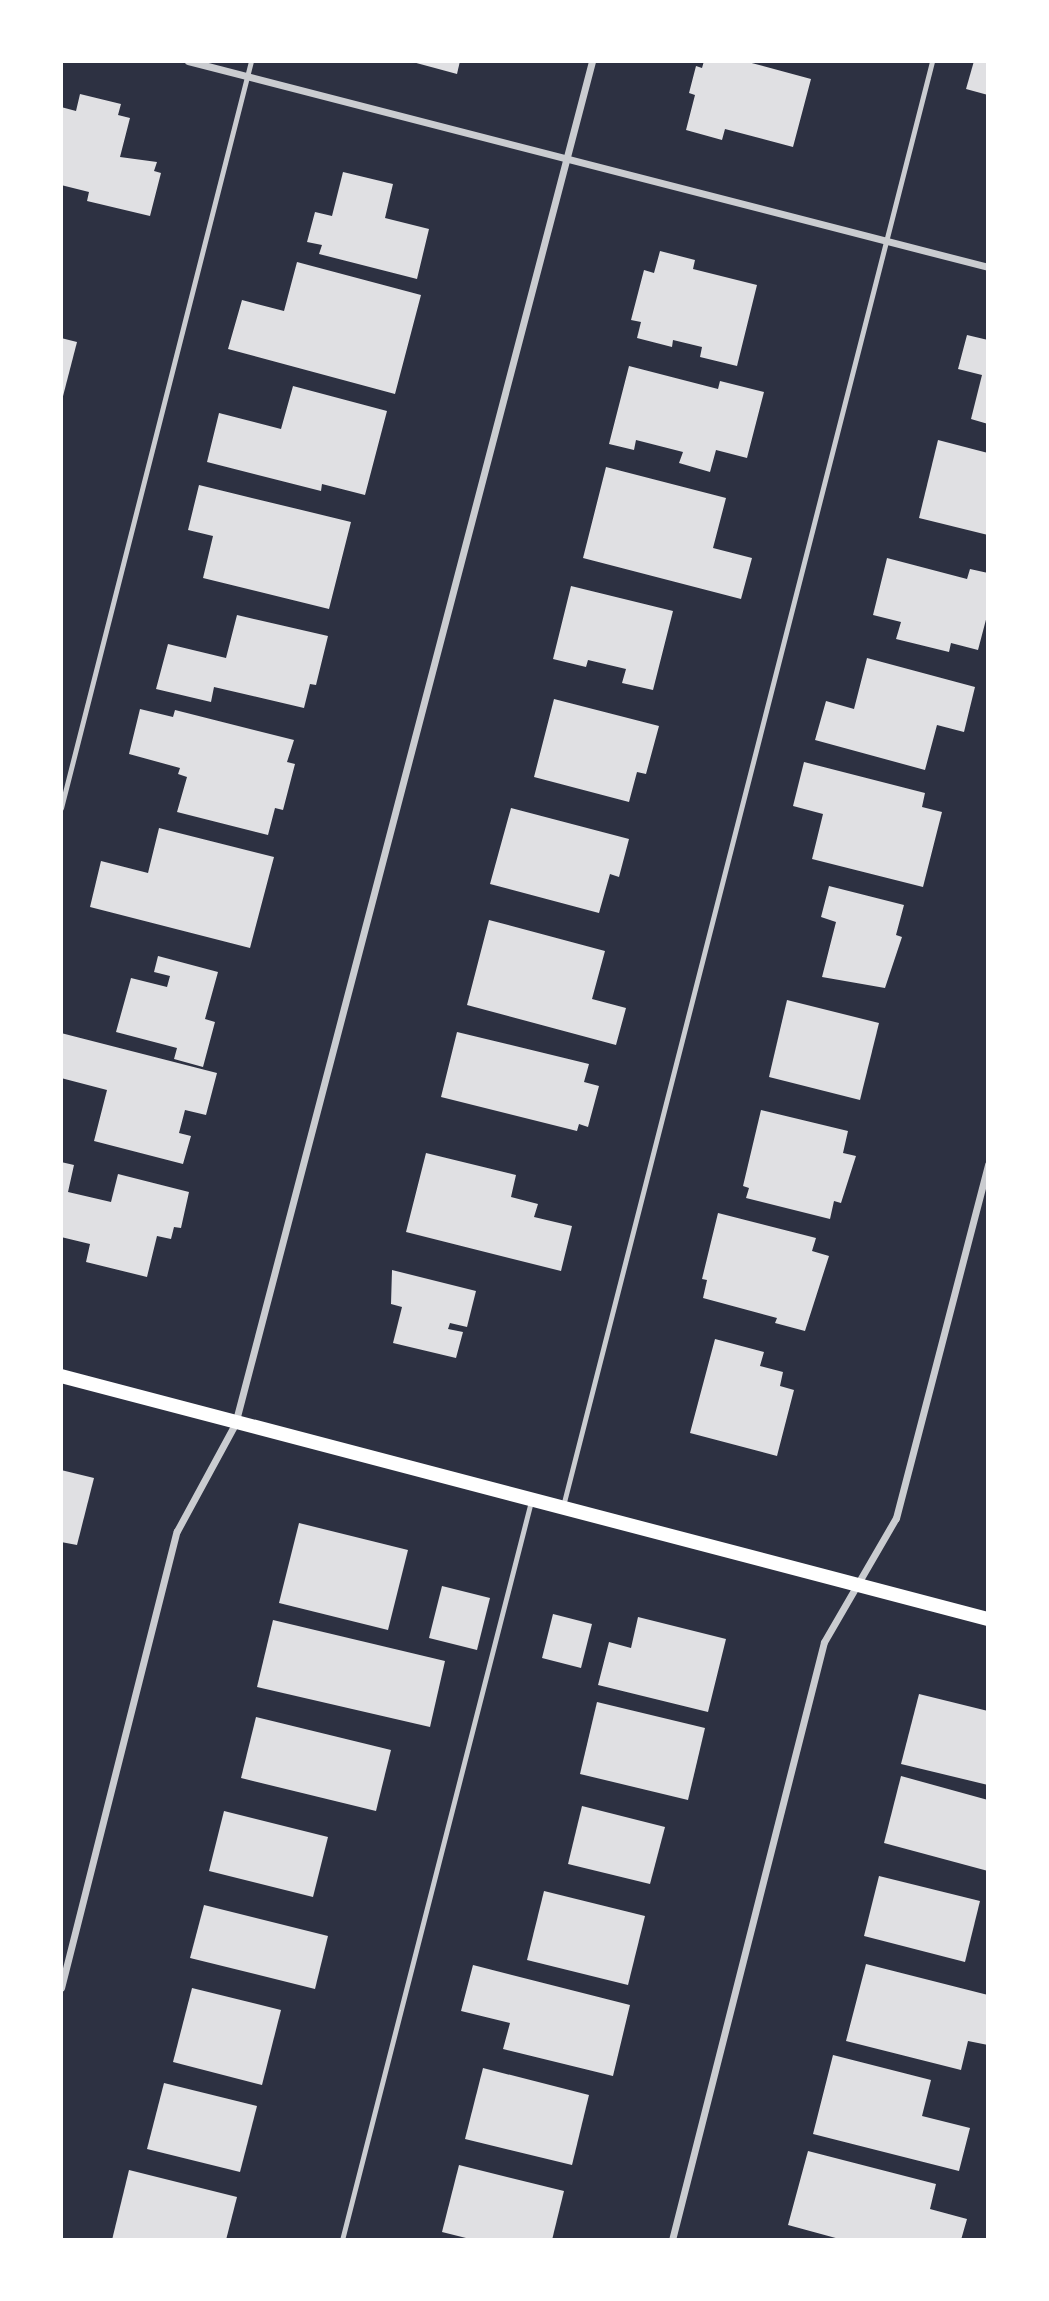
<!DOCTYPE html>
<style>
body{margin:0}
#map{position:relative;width:1049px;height:2301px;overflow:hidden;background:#2d3142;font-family:"Fira Sans Condensed",sans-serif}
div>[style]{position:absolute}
.building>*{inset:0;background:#e0e0e3}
.service>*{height:5px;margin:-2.5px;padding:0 2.5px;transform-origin:2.5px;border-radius:2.5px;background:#caccd0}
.minor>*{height:7px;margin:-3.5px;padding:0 3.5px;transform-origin:3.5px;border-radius:3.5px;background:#caccd0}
.secondary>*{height:14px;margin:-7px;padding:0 7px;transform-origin:7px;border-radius:7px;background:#fff}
span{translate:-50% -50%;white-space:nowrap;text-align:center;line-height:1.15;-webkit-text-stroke:6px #fff;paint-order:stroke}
.frame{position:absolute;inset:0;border:63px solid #fff;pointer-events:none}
</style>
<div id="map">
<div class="building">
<i style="clip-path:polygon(409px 61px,460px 61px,457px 74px)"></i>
<i style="clip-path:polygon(704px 61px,744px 61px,811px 79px,793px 147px,725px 129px,722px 140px,686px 130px,695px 95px,689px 93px,696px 66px,702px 68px)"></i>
<i style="clip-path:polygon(974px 61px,988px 61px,988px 95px,966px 89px)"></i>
<i style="clip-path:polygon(80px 94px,121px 104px,118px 115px,130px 118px,120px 157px,157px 162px,154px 171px,161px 173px,150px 216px,87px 201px,89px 192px,61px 185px,61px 107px,76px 111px)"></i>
<i style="clip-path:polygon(343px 172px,393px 184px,385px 218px,429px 229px,417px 279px,319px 254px,322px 245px,307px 242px,315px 212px,332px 216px)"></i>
<i style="clip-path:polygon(660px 251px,695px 260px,693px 269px,757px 285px,737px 366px,700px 357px,702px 347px,673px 340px,672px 347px,637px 338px,641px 322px,631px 320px,644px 270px,654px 273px)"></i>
<i style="clip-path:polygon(297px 262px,421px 295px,395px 394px,228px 349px,242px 300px,284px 311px)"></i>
<i style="clip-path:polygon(967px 335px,988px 340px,988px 424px,971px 419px,982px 375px,958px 369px)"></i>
<i style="clip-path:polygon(61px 338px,77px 342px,62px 400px,61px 400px)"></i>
<i style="clip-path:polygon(629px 366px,718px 389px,720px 381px,764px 392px,747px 458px,716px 450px,710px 472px,679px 463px,683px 452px,636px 440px,634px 450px,609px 444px)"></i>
<i style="clip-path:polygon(293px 386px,387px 411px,365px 495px,322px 484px,321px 491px,207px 462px,219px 413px,281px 429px)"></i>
<i style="clip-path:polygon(938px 440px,988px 453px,988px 535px,919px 518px)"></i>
<i style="clip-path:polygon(606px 467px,726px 498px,713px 548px,752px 558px,741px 599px,583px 558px)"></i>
<i style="clip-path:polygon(199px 485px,351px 522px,329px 609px,203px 578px,213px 536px,188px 530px)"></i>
<i style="clip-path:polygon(887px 558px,967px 579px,970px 569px,988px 573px,988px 612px,978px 650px,951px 643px,949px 652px,896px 639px,901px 622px,873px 615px)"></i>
<i style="clip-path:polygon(571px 586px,673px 611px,653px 690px,622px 683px,626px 669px,588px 660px,586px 667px,553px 659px)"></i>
<i style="clip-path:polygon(237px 615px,328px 636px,316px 685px,310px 684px,304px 708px,214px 687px,211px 702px,156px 689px,168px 644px,226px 658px)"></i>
<i style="clip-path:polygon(867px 658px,975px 687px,964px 732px,937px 725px,925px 770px,815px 740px,826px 701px,854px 709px)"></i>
<i style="clip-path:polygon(554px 699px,659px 726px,646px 774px,637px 772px,629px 802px,534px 777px)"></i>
<i style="clip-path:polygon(140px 709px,173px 717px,175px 710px,294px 740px,287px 762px,295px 764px,283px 810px,275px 808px,268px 835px,177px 812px,187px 777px,178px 774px,180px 768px,129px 754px)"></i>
<i style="clip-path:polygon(804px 762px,925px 793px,922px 807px,942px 812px,923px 887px,812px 859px,823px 814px,793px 806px)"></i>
<i style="clip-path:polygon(511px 808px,629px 839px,619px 877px,610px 874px,599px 913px,490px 884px)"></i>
<i style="clip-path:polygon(159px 828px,274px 857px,250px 948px,90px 907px,101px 861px,148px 873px)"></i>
<i style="clip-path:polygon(829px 886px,904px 905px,896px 935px,902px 937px,885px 988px,822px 977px,836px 922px,821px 917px)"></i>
<i style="clip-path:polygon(489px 920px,605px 951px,592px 999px,626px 1008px,616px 1045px,467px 1005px)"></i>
<i style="clip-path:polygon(158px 956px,218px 972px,205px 1019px,215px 1022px,203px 1067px,174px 1059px,177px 1048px,116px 1032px,131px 978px,167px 987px,170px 976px,154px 972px)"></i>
<i style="clip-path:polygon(787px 1000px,879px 1023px,860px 1100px,769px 1077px)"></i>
<i style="clip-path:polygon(457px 1032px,589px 1064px,584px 1082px,599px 1086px,588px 1127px,579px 1124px,577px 1131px,441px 1097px)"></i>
<i style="clip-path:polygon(61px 1033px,217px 1073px,206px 1115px,185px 1110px,179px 1133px,191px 1136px,183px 1164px,94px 1141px,107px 1090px,61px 1078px)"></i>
<i style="clip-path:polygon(761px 1110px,848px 1131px,843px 1153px,856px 1156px,841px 1203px,834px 1201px,830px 1219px,746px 1198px,749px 1188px,743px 1186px)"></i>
<i style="clip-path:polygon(426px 1153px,516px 1175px,511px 1197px,538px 1204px,534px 1217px,572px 1226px,561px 1271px,406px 1232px)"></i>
<i style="clip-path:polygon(61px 1162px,74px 1165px,68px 1192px,111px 1202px,118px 1174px,189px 1192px,181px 1228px,174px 1227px,171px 1239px,157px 1236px,147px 1277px,86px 1262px,90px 1244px,61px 1237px)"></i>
<i style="clip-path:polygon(718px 1213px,816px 1238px,812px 1251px,829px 1256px,805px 1331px,775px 1323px,777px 1318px,703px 1298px,707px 1280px,702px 1279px)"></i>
<i style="clip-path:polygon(392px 1270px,476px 1291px,467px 1327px,450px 1323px,448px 1329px,463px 1332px,456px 1358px,393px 1343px,402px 1307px,391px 1304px)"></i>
<i style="clip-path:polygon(715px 1339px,764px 1352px,760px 1366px,783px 1372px,780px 1386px,794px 1390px,777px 1456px,690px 1433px)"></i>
<i style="clip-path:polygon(61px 1470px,94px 1478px,77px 1545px,61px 1542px)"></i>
<i style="clip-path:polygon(299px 1523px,408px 1550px,388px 1630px,279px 1603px)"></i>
<i style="clip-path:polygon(442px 1586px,490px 1598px,477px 1650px,429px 1638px)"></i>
<i style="clip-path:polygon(553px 1614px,592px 1624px,581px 1668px,542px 1658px)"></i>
<i style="clip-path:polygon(638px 1617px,726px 1639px,708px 1712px,598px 1685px,609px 1642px,631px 1648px)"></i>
<i style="clip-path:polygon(273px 1620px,445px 1661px,430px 1727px,257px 1687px)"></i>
<i style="clip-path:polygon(919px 1694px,988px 1711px,988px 1785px,901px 1764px)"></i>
<i style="clip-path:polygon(597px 1702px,705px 1728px,688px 1800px,580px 1774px)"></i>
<i style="clip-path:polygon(256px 1717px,391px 1750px,376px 1811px,241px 1778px)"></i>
<i style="clip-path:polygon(901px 1776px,988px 1800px,988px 1871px,884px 1843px)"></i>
<i style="clip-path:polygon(582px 1806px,665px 1827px,650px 1884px,568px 1864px)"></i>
<i style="clip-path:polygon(224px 1811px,328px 1837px,313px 1897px,209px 1871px)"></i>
<i style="clip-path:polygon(879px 1876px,980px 1901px,965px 1962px,864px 1936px)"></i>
<i style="clip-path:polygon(544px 1891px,645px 1916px,628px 1985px,527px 1960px)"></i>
<i style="clip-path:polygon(204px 1905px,328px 1936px,315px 1989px,190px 1958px)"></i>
<i style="clip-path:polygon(866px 1964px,988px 1995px,988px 2045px,968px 2041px,961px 2070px,846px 2041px)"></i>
<i style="clip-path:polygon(473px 1965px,630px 2005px,613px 2076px,503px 2049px,510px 2023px,461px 2011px)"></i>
<i style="clip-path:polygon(192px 1988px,281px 2010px,262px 2085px,173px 2062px)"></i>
<i style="clip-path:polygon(833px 2055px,931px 2080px,922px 2116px,970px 2128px,959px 2171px,813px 2134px)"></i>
<i style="clip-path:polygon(483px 2068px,589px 2095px,572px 2165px,465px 2139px)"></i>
<i style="clip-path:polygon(164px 2083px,257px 2106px,240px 2172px,147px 2149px)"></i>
<i style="clip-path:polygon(808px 2151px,936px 2184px,930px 2209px,967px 2219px,961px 2240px,843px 2240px,788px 2225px)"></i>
<i style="clip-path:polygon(459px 2165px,564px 2191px,552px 2240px,474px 2240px,442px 2232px)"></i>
<i style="clip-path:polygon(129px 2170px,237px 2197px,226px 2240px,112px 2240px)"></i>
</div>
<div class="service">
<i style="left:61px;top:808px;width:771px;rotate:-75.73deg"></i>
<i style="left:563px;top:1506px;width:1491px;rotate:-75.67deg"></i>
<i style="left:342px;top:2240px;width:763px;rotate:-75.65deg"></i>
</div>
<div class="minor">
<i style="left:188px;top:61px;width:826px;rotate:14.44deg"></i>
<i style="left:61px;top:1988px;width:471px;rotate:-75.8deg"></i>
<i style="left:177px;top:1531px;width:122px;rotate:-61.5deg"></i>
<i style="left:235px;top:1424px;width:1409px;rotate:-75.32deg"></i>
<i style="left:672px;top:2240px;width:617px;rotate:-75.74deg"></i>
<i style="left:824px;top:1642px;width:143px;rotate:-59.9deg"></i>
<i style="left:896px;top:1518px;width:366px;rotate:-75.4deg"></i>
</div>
<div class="secondary">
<i style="left:61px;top:1376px;width:958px;rotate:14.69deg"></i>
</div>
<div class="frame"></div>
</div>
